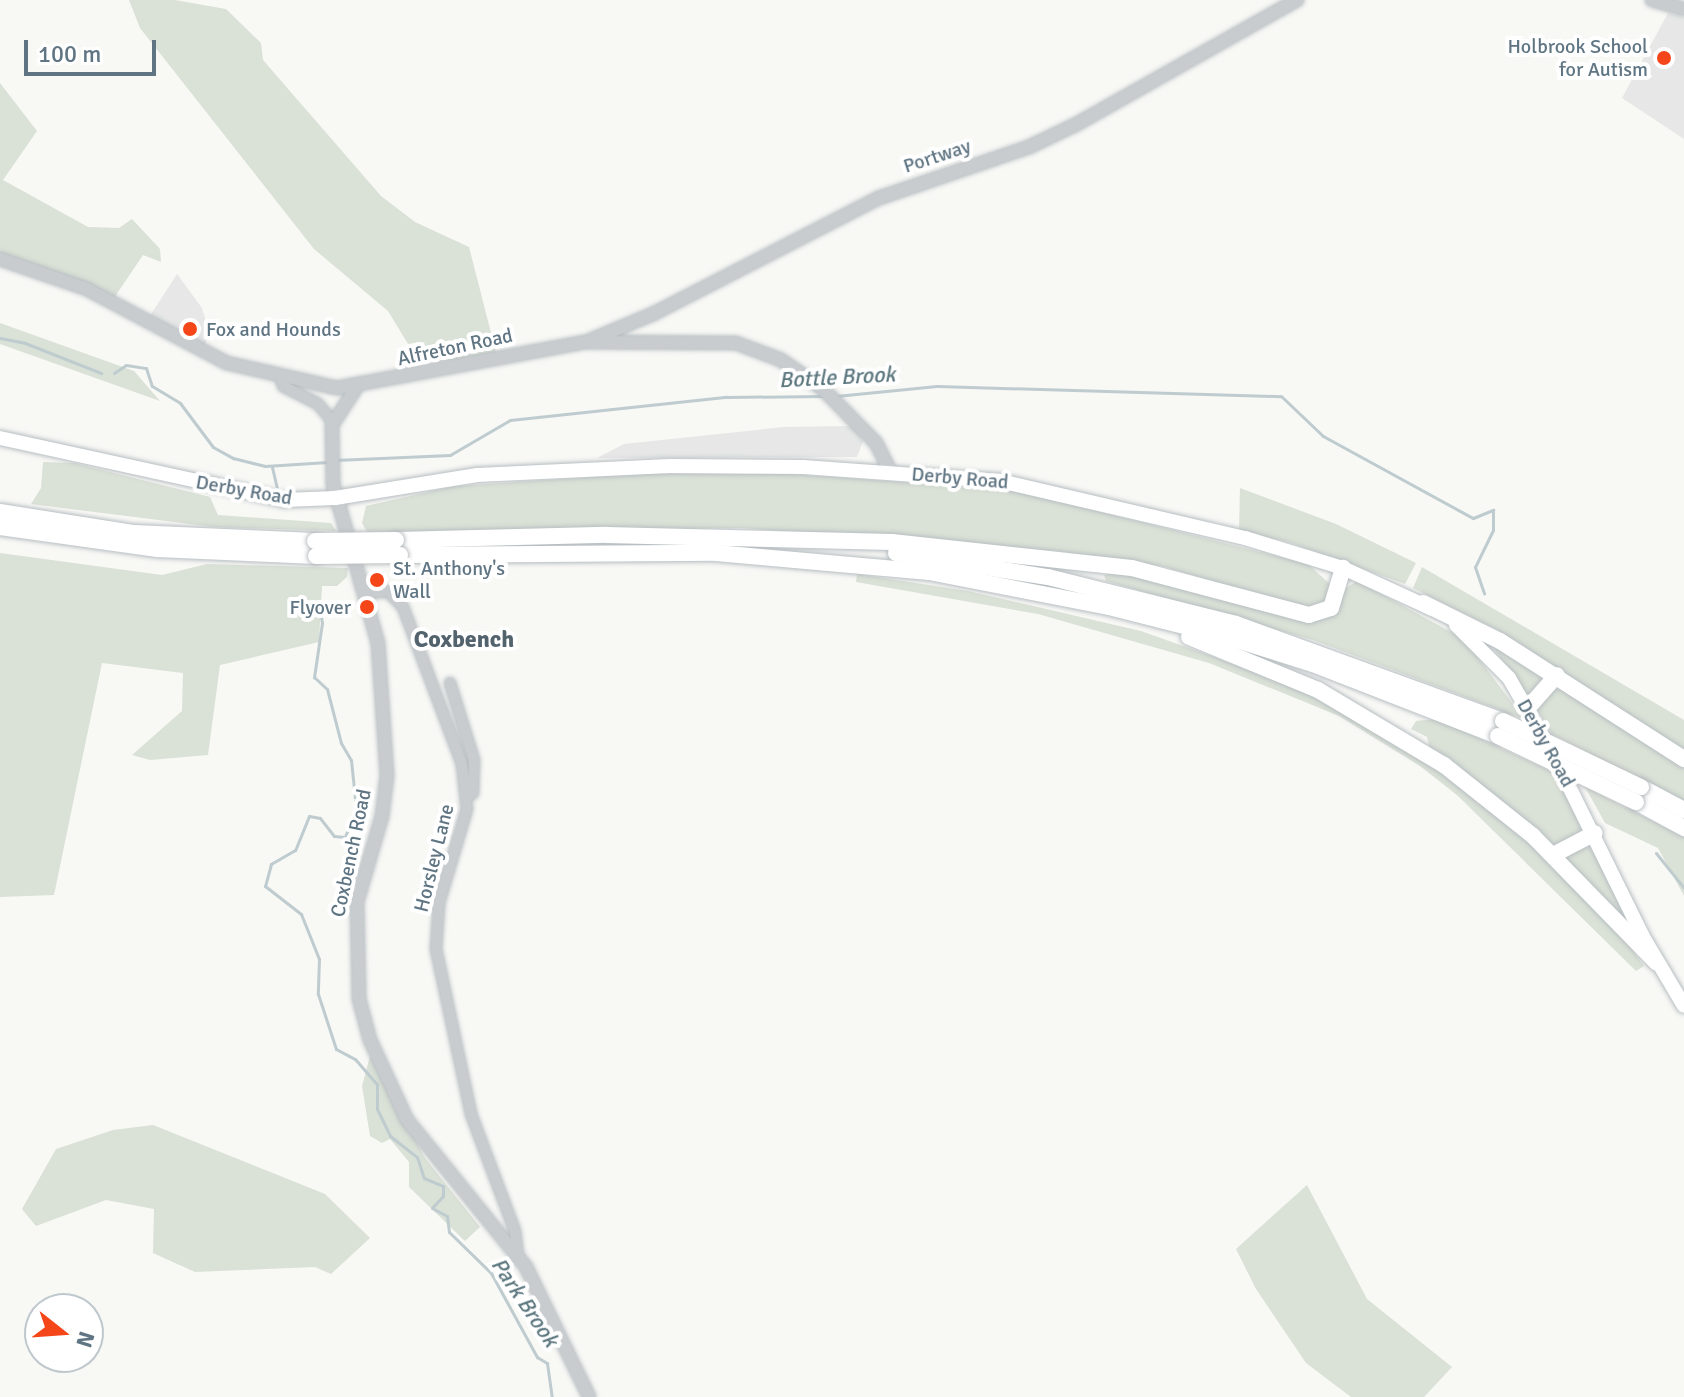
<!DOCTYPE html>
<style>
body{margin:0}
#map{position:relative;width:1684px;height:1397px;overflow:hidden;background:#f8f8f5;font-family:Signika,sans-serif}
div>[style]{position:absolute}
.built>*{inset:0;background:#e6e7e6}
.green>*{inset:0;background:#dae1d6}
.stream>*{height:3px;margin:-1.5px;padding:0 1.5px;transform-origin:1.5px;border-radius:1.5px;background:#becbcf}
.roads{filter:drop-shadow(0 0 2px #b7bec2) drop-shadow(0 0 2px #b7bec2)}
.minor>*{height:10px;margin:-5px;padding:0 5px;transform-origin:5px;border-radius:5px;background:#c8cccf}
.tertiary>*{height:12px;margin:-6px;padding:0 6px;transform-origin:6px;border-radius:6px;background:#c8cccf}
.secondary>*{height:14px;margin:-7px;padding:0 7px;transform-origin:7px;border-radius:7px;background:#fff}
.trunk>*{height:16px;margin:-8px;padding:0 8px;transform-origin:8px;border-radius:8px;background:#fff}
.bridges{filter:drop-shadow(0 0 2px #babec1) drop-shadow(0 0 2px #babec1)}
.trunk-bridge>*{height:16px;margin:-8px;padding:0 8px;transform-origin:8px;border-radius:8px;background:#fff}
.dots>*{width:22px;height:22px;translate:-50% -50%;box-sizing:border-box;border:4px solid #fff;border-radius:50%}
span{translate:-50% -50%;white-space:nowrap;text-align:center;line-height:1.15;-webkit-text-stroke:8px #fff;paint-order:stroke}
.poi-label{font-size:20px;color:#607583}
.right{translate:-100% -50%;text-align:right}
.left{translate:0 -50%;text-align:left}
.street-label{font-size:20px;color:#607583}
.water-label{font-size:22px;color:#5b767e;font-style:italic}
.quarter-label{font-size:24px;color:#53636e;font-weight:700}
.north{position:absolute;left:24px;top:1293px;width:80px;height:80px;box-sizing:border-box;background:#fff;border:2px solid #bfc8cd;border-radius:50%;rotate:107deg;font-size:22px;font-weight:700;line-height:32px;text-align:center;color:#607583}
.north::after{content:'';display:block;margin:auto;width:28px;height:36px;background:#f54619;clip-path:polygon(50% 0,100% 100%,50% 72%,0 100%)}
.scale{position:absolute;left:24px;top:40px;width:132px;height:36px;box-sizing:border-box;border:4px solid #607583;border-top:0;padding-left:10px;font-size:24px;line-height:28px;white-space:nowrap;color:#607583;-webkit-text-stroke:6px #fff;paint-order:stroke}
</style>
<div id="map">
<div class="built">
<i style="clip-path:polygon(1668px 13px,1684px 17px,1684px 139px,1622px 98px)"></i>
<i style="clip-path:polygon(177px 274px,202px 308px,209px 333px,204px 348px,148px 319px)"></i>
<i style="clip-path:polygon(852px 426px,863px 441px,857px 457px,597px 458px,624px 444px,784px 427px)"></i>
</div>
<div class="green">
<i style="clip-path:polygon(129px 0,175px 0,226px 9px,261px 43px,263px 60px,381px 196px,415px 222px,469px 247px,497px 356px,424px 363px,419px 342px,408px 344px,388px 311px,314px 249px,140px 28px)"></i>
<i style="clip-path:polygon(0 83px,37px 131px,3px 180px,88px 227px,119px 228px,132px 219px,160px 249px,161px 262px,143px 255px,114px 298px,0 254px)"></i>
<i style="clip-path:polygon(0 323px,134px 371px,160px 401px,0 344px)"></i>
<i style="clip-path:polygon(43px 462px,74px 463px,210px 497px,218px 515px,331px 523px,336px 531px,214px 527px,31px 504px,41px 488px)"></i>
<i style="clip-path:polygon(638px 474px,791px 474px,1013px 490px,1308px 564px,1332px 586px,1328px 599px,1309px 610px,1162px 566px,1056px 551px,741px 528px,412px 533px,367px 532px,362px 523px,366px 506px,455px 486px)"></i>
<i style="clip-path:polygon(1240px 488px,1336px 524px,1416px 563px,1405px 584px,1289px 542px,1239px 531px)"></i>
<i style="clip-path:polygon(0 553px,162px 575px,207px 564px,348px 568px,347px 577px,337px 586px,322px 586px,319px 642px,220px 665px,208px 755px,150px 760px,132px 755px,182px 711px,183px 673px,102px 663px,54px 895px,0 897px)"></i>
<i style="clip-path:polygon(1422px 567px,1684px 720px,1684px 752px,1497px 630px,1413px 588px)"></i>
<i style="clip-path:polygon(1115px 573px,1192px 588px,1298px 621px,1318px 620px,1339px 608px,1346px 588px,1357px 581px,1464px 639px,1524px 719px,1313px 640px,1106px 581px,1104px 575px)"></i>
<i style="clip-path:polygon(857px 574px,968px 591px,1141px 631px,1278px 680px,1346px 712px,1441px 770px,1514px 827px,1615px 926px,1644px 966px,1636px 971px,1458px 796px,1420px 766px,1339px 716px,1209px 663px,1038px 614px,856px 582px)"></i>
<i style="clip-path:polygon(1496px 644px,1546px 674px,1528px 696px,1495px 650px)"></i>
<i style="clip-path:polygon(1560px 689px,1684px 764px,1684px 802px,1552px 734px,1536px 708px,1552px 690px)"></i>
<i style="clip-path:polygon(1437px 719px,1555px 773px,1581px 828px,1577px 840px,1550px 847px,1430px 749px,1427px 737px,1411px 729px,1416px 721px)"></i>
<i style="clip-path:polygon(1585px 787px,1684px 837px,1684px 896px,1658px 848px,1605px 823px)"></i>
<i style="clip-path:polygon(1589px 846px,1592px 849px,1634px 935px,1562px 858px)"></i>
<i style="clip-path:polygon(370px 1056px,425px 1158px,480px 1227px,465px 1241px,409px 1187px,409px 1162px,390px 1139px,382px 1143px,370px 1136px,362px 1086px)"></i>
<i style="clip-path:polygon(153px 1125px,325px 1194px,370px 1238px,331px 1274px,315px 1267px,195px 1272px,153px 1253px,154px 1209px,106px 1200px,36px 1226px,22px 1209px,56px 1149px,113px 1130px)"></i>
<i style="clip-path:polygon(1307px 1185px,1367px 1299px,1452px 1367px,1424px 1397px,1351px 1397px,1306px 1363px,1256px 1289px,1236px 1249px)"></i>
</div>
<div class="stream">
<i style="left:0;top:338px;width:25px;rotate:11deg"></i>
<i style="left:25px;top:343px;width:82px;rotate:21.5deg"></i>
<i style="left:114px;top:373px;width:14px;rotate:-34deg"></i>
<i style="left:126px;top:365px;width:20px;rotate:9deg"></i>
<i style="left:146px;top:368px;width:19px;rotate:72deg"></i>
<i style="left:152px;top:386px;width:33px;rotate:31deg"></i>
<i style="left:180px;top:403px;width:55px;rotate:53.1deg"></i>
<i style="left:213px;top:447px;width:23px;rotate:29deg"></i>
<i style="left:233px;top:458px;width:33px;rotate:14deg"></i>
<i style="left:265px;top:466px;width:63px;rotate:-3.6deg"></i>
<i style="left:836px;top:396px;width:101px;rotate:-5.7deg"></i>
<i style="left:937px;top:386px;width:344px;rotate:1.7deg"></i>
<i style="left:1281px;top:396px;width:58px;rotate:43.6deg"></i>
<i style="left:1323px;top:436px;width:171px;rotate:28.7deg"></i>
<i style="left:1473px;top:518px;width:22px;rotate:-22deg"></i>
<i style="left:1493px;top:510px;width:20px;rotate:90deg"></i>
<i style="left:1493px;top:530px;width:41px;rotate:115.9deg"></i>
<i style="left:1475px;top:567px;width:28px;rotate:71deg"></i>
<i style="left:335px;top:460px;width:115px;rotate:-2.5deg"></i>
<i style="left:450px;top:455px;width:69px;rotate:-30.3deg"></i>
<i style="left:510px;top:420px;width:218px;rotate:-6.1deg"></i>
<i style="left:727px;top:397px;width:97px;rotate:-0.6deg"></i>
<i style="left:272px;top:467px;width:22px;rotate:77deg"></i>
<i style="left:319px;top:604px;width:19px;rotate:81deg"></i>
<i style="left:322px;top:623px;width:55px;rotate:98.4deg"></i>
<i style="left:314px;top:677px;width:18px;rotate:43deg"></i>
<i style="left:327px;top:689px;width:56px;rotate:75.5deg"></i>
<i style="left:341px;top:743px;width:20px;rotate:60deg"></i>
<i style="left:351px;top:760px;width:48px;rotate:84.1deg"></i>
<i style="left:356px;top:808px;width:31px;rotate:111deg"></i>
<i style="left:345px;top:837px;width:11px;rotate:-175deg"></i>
<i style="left:334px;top:836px;width:23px;rotate:-128deg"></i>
<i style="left:320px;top:818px;width:11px;rotate:-170deg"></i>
<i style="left:309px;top:816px;width:37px;rotate:112deg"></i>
<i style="left:295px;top:850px;width:28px;rotate:150deg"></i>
<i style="left:271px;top:864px;width:23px;rotate:105deg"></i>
<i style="left:265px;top:886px;width:46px;rotate:37.9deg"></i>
<i style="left:301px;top:914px;width:48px;rotate:68.2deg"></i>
<i style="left:319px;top:959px;width:35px;rotate:92deg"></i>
<i style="left:318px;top:994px;width:58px;rotate:71.9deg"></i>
<i style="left:336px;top:1049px;width:21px;rotate:28deg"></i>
<i style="left:355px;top:1059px;width:33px;rotate:49deg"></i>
<i style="left:377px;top:1084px;width:25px;rotate:90deg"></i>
<i style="left:377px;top:1109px;width:30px;rotate:64deg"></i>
<i style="left:390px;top:1136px;width:34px;rotate:38deg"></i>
<i style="left:417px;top:1157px;width:22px;rotate:72deg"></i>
<i style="left:424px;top:1178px;width:21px;rotate:23deg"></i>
<i style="left:443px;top:1186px;width:10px;rotate:90deg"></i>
<i style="left:443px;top:1196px;width:16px;rotate:133deg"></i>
<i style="left:432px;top:1208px;width:17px;rotate:28deg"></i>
<i style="left:447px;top:1216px;width:16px;rotate:83deg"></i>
<i style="left:449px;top:1232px;width:59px;rotate:44.3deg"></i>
<i style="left:491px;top:1273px;width:96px;rotate:61.3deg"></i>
<i style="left:537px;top:1357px;width:12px;rotate:31deg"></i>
<i style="left:547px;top:1363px;width:34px;rotate:82deg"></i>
<i style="left:1656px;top:853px;width:45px;rotate:51.3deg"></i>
</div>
<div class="roads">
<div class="minor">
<i style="left:281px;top:379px;width:7px;rotate:74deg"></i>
<i style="left:283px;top:386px;width:39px;rotate:27deg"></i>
<i style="left:318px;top:404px;width:23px;rotate:50deg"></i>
<i style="left:367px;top:593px;width:21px;rotate:-5deg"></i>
<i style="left:388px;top:591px;width:22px;rotate:47deg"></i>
<i style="left:403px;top:607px;width:168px;rotate:69.4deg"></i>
<i style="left:462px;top:764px;width:45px;rotate:83.7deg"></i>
<i style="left:467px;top:809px;width:98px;rotate:106.6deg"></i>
<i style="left:439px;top:903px;width:46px;rotate:93.7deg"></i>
<i style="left:436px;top:949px;width:169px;rotate:78deg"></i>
<i style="left:471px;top:1114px;width:125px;rotate:69.4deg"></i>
<i style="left:515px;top:1231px;width:26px;rotate:83deg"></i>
<i style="left:450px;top:683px;width:81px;rotate:72.7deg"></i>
<i style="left:474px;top:760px;width:33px;rotate:92deg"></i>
<i style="left:473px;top:793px;width:6px;rotate:149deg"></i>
</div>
<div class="tertiary">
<i style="left:1652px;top:0;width:33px;rotate:16deg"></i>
<i style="left:0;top:259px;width:92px;rotate:19deg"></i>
<i style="left:87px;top:289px;width:158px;rotate:27.9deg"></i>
<i style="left:227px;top:363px;width:113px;rotate:12.8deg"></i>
<i style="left:337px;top:388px;width:253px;rotate:-10.5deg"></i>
<i style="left:586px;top:342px;width:150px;rotate:0.4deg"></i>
<i style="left:736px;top:343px;width:48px;rotate:20.7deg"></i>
<i style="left:781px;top:360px;width:51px;rotate:34.6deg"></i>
<i style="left:823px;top:389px;width:76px;rotate:45.5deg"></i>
<i style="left:876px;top:443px;width:33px;rotate:63deg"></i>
<i style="left:589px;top:341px;width:69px;rotate:-22.9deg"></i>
<i style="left:653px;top:314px;width:254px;rotate:-27.2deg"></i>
<i style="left:879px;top:198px;width:158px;rotate:-18.8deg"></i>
<i style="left:1029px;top:147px;width:51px;rotate:-25.6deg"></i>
<i style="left:1075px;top:125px;width:255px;rotate:-29.4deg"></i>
<i style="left:356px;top:388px;width:44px;rotate:123deg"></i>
<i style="left:332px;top:425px;width:59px;rotate:89deg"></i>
<i style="left:333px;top:484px;width:165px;rotate:74.2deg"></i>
<i style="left:378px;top:643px;width:133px;rotate:86.1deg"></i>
<i style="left:387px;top:776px;width:40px;rotate:97.1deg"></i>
<i style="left:382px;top:816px;width:90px;rotate:106.2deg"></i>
<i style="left:357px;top:902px;width:97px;rotate:88.8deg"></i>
<i style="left:359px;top:999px;width:42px;rotate:75deg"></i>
<i style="left:370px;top:1040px;width:88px;rotate:65.2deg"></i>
<i style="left:407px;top:1120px;width:189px;rotate:51deg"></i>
<i style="left:526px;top:1267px;width:144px;rotate:64.1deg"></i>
</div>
<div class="secondary">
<i style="left:0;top:438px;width:291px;rotate:12.3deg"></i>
<i style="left:284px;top:500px;width:51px;rotate:-2.2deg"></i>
<i style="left:335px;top:498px;width:144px;rotate:-9.2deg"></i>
<i style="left:477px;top:475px;width:193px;rotate:-2.7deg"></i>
<i style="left:670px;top:466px;width:133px;rotate:0.4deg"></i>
<i style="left:803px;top:467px;width:197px;rotate:4.1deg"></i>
<i style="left:1000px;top:481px;width:252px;rotate:13.1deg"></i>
<i style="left:1245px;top:538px;width:102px;rotate:17deg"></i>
<i style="left:1343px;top:568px;width:98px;rotate:24.7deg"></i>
<i style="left:1456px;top:625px;width:75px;rotate:45deg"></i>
<i style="left:1509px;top:678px;width:76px;rotate:60.1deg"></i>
<i style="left:1557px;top:762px;width:193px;rotate:63.8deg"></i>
<i style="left:1642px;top:935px;width:82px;rotate:59.4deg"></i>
</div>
<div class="trunk">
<i style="left:0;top:512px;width:136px;rotate:8.9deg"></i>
<i style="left:134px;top:533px;width:181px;rotate:2.5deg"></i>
<i style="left:0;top:527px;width:159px;rotate:8deg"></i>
<i style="left:157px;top:549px;width:159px;rotate:2.5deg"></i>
<i style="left:396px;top:540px;width:211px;rotate:-1.4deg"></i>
<i style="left:607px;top:535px;width:285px;rotate:1.4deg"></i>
<i style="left:892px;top:542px;width:241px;rotate:6.2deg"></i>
<i style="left:1132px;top:568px;width:183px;rotate:14.9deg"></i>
<i style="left:1309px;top:615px;width:23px;rotate:-18deg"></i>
<i style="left:1331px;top:608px;width:42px;rotate:-73.3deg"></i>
<i style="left:896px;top:553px;width:154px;rotate:9deg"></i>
<i style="left:1048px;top:577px;width:194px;rotate:14deg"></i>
<i style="left:1236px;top:624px;width:284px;rotate:20deg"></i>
<i style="left:400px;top:555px;width:316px;rotate:-0.4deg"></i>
<i style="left:716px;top:553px;width:214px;rotate:5.1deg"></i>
<i style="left:929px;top:572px;width:183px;rotate:11deg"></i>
<i style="left:1109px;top:607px;width:126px;rotate:14.3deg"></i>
<i style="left:1231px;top:638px;width:86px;rotate:17.6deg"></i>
<i style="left:1313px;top:664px;width:199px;rotate:21.3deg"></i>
<i style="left:1423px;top:603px;width:86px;rotate:26.3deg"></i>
<i style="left:1500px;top:641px;width:219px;rotate:32.7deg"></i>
<i style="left:1189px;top:637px;width:139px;rotate:22.3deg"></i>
<i style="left:1318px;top:690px;width:147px;rotate:30.8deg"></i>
<i style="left:1444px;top:765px;width:114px;rotate:38.6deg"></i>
<i style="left:1533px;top:836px;width:177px;rotate:45.7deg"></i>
<i style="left:1527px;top:709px;width:45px;rotate:-48.6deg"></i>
<i style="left:1641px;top:787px;width:49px;rotate:28.1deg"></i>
<i style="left:1636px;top:802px;width:55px;rotate:28.4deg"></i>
<i style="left:1553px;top:855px;width:47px;rotate:-27.6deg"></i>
</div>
</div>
<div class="bridges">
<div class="trunk-bridge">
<i style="left:315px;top:541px;width:81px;rotate:-0.7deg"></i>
<i style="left:316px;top:556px;width:84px;rotate:-0.7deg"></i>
<i style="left:1503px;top:721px;width:153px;rotate:25.6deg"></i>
<i style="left:1498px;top:736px;width:153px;rotate:25.6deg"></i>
</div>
</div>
<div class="dots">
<i style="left:1664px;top:58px;background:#f54619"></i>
<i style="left:190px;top:329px;background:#f54619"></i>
<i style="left:377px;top:580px;background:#f54619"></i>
<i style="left:367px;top:607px;background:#f54619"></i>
</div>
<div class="poi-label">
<span class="right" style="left:1648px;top:58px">Holbrook School<br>for Autism</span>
<span class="left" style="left:206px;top:329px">Fox and Hounds</span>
<span class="left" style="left:393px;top:580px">St. Anthony's<br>Wall</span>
<span class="right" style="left:351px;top:607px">Flyover</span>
</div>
<div class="street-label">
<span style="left:937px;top:156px;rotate:-18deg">Portway</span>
<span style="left:455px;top:347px;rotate:-12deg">Alfreton Road</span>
<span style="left:960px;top:478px;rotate:5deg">Derby Road</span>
<span style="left:244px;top:490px;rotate:10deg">Derby Road</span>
<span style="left:1546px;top:743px;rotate:61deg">Derby Road</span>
<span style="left:351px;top:853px;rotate:-78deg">Coxbench Road</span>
<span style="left:434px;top:858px;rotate:-76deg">Horsley Lane</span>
</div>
<div class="water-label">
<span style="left:837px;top:377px;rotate:-3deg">Bottle Brook</span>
<span style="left:525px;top:1302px;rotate:56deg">Park Brook</span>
</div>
<div class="quarter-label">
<span style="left:464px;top:640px">Coxbench</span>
</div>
<div class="north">N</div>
<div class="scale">100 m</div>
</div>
